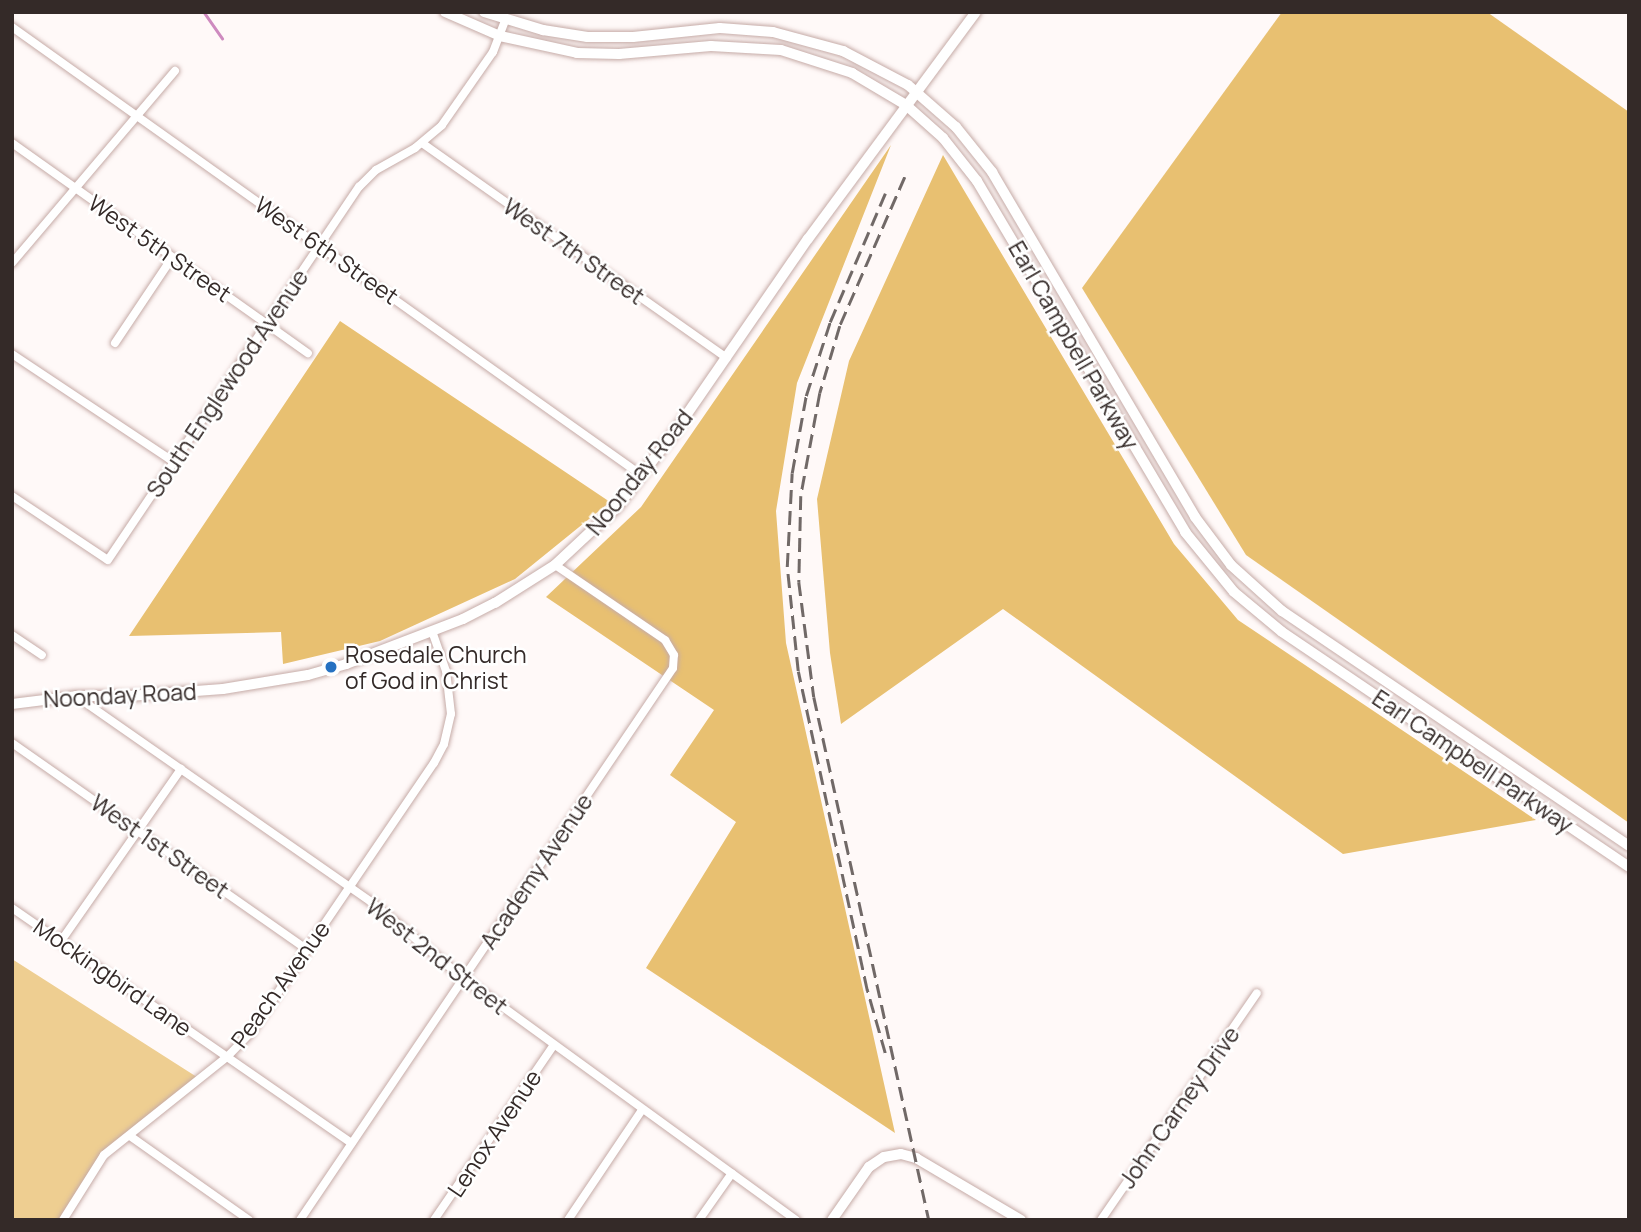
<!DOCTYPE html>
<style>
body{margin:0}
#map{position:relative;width:1641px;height:1232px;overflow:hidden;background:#fff9f8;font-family:Manrope,sans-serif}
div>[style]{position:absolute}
.green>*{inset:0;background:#eece91}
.forest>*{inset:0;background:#e8c071}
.stream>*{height:2.5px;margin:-1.25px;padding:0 1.25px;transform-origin:1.25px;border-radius:1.25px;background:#ce8abf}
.roads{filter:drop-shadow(0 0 2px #c6aba7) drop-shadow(0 0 2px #c6aba7)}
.minor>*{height:8px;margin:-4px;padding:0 4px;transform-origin:4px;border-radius:4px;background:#fff}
.tertiary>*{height:10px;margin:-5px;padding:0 5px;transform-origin:5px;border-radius:5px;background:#fff}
.secondary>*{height:10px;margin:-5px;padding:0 5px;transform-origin:5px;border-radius:5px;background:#fff}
.rail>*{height:2.5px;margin-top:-1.25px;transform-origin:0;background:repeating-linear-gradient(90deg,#716967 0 14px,transparent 0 21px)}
.dots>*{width:19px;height:19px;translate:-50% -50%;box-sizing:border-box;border:4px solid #fff;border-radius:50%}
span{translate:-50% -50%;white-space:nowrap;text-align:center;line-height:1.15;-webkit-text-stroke:5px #fff;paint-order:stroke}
.street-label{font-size:23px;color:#342a28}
.poi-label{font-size:23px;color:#342a28}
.left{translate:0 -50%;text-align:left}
.frame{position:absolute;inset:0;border:14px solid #342a28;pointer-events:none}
</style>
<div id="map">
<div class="green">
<i style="clip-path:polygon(12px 959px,200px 1079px,113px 1147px,65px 1220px,12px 1220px)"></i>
</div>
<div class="forest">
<i style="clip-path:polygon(1282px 12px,1487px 12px,1629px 112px,1629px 823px,1246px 555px,1082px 288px)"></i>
<i style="clip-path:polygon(891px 145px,797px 383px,776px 511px,786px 643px,895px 1133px,646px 968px,736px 822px,670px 775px,714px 710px,546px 597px,641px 507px)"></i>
<i style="clip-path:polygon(943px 155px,1174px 544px,1238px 620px,1536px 820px,1343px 854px,1003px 609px,841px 724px,830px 653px,817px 499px,849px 361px)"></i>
<i style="clip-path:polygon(340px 321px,610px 502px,515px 579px,380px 641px,283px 664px,281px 632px,129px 636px)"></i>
</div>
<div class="stream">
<i style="left:204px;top:12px;width:32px;rotate:55deg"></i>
</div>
<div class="roads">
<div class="minor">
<i style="left:12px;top:27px;width:772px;rotate:35.46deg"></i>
<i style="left:12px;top:143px;width:363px;rotate:35.4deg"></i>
<i style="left:422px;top:143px;width:373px;rotate:35.2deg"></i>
<i style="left:12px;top:263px;width:252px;rotate:-49.7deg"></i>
<i style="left:115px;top:343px;width:102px;rotate:-56.2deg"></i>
<i style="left:12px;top:354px;width:195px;rotate:33.7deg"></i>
<i style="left:12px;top:496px;width:115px;rotate:33.7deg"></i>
<i style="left:108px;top:560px;width:450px;rotate:-56.1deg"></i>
<i style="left:359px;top:187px;width:24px;rotate:-45deg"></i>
<i style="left:376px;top:170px;width:45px;rotate:-29.4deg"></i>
<i style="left:415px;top:148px;width:35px;rotate:-40deg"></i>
<i style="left:442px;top:125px;width:89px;rotate:-55.1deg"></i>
<i style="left:493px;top:52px;width:34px;rotate:-69deg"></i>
<i style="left:12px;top:635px;width:36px;rotate:34deg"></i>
<i style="left:76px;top:696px;width:360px;rotate:34.9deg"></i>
<i style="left:371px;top:902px;width:119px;rotate:39.6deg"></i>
<i style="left:463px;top:978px;width:412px;rotate:36deg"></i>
<i style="left:12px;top:743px;width:361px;rotate:35deg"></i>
<i style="left:12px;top:908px;width:413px;rotate:34.7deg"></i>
<i style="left:61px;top:941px;width:210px;rotate:-55.1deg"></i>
<i style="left:130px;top:1136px;width:146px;rotate:35.2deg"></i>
<i style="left:63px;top:1220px;width:77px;rotate:-57.8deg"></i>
<i style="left:104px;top:1155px;width:159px;rotate:-38.6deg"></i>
<i style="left:228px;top:1056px;width:33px;rotate:-46deg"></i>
<i style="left:251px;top:1032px;width:325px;rotate:-55.8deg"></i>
<i style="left:434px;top:763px;width:21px;rotate:-62deg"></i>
<i style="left:444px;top:744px;width:31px;rotate:-77deg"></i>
<i style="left:451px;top:714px;width:43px;rotate:-96.6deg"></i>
<i style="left:446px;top:671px;width:42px;rotate:-109.3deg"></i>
<i style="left:300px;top:1220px;width:666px;rotate:-55.95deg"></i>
<i style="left:673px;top:668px;width:13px;rotate:-86deg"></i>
<i style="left:674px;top:655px;width:17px;rotate:-121deg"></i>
<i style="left:665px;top:640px;width:133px;rotate:-145.7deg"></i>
<i style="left:434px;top:1220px;width:212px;rotate:-55.6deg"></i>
<i style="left:568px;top:1220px;width:133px;rotate:-56.1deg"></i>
<i style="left:699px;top:1220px;width:57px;rotate:-54.9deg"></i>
<i style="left:1101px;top:1220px;width:275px;rotate:-55.5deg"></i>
</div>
<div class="tertiary">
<i style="left:12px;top:704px;width:64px;rotate:-7.1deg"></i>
<i style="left:76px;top:696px;width:53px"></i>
<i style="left:129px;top:696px;width:94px;rotate:-4.3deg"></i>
<i style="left:223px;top:689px;width:86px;rotate:-9.4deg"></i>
<i style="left:308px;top:675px;width:40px;rotate:-16deg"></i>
<i style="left:346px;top:664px;width:125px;rotate:-21deg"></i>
<i style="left:463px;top:619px;width:36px;rotate:-27deg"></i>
<i style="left:495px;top:603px;width:71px;rotate:-32.3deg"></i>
<i style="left:555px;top:565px;width:86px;rotate:-43.1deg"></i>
<i style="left:618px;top:506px;width:96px;rotate:-52.7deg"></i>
<i style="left:676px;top:430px;width:232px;rotate:-55.4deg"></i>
<i style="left:808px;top:239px;width:282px;rotate:-53.5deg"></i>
<i style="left:832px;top:1220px;width:65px;rotate:-55.1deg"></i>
<i style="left:869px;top:1167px;width:18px;rotate:-34deg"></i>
<i style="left:884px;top:1157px;width:17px;rotate:-10deg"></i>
<i style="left:901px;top:1154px;width:16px;rotate:15deg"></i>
<i style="left:916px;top:1158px;width:122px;rotate:30.6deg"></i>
</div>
<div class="secondary">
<i style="left:445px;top:12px;width:60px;rotate:23.6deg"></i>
<i style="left:500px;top:36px;width:79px;rotate:12.4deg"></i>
<i style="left:577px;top:53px;width:42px;rotate:1.4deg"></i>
<i style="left:619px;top:54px;width:92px;rotate:-5deg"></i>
<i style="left:711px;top:46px;width:70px;rotate:3.3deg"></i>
<i style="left:781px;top:50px;width:75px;rotate:17.9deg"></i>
<i style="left:852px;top:73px;width:63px;rotate:30.7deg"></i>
<i style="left:906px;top:105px;width:50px;rotate:41.7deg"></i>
<i style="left:943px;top:138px;width:55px;rotate:51.7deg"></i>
<i style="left:977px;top:181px;width:408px;rotate:59.3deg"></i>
<i style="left:1185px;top:532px;width:77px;rotate:50.8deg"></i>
<i style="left:1234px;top:592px;width:62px;rotate:39.8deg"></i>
<i style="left:1282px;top:632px;width:419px;rotate:34.1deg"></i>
<i style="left:484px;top:12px;width:62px;rotate:17deg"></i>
<i style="left:543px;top:30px;width:45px;rotate:9deg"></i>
<i style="left:587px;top:37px;width:46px"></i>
<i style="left:633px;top:37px;width:87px;rotate:-5.9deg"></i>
<i style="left:720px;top:28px;width:53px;rotate:4.3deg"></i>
<i style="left:773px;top:32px;width:73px;rotate:15.2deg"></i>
<i style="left:843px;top:51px;width:73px;rotate:27.6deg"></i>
<i style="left:908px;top:85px;width:64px;rotate:41.2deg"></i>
<i style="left:956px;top:127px;width:58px;rotate:51.3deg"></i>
<i style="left:992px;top:172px;width:400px;rotate:59.5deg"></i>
<i style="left:1195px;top:517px;width:60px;rotate:53.1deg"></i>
<i style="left:1231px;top:565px;width:69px;rotate:42deg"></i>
<i style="left:1282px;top:611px;width:419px;rotate:34.1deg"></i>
</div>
</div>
<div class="rail">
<i style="left:905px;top:177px;width:163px;rotate:113.6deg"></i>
<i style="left:840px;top:326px;width:70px;rotate:106.6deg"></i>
<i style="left:820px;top:393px;width:105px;rotate:100.5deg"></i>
<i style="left:801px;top:496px;width:86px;rotate:91.3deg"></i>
<i style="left:799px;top:582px;width:116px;rotate:82.6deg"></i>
<i style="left:814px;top:697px;width:535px;rotate:77.6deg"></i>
<i style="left:885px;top:1053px;width:66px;rotate:-105.9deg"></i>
<i style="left:867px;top:990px;width:326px;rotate:-102.2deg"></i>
<i style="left:798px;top:671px;width:105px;rotate:-96deg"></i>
<i style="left:787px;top:567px;width:94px;rotate:-87deg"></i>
<i style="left:792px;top:473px;width:78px;rotate:-79.7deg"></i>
<i style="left:806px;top:396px;width:78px;rotate:-72deg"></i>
<i style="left:830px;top:322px;width:145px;rotate:-66.8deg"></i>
</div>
<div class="dots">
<i style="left:331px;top:667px;background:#2671c1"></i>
</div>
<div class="street-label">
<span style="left:160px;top:248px;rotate:35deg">West 5th Street</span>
<span style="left:327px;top:250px;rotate:35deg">West 6th Street</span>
<span style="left:574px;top:251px;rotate:35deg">West 7th Street</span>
<span style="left:1074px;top:345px;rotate:60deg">Earl Campbell Parkway</span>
<span style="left:227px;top:383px;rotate:-56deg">South Englewood Avenue</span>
<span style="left:639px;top:472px;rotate:-51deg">Noonday Road</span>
<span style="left:120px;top:695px;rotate:-3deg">Noonday Road</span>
<span style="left:1473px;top:761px;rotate:34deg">Earl Campbell Parkway</span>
<span style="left:160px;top:846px;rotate:35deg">West 1st Street</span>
<span style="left:536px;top:871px;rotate:-56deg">Academy Avenue</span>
<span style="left:437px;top:956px;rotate:38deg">West 2nd Street</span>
<span style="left:113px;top:977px;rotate:35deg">Mockingbird Lane</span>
<span style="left:280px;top:984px;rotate:-54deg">Peach Avenue</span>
<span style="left:1179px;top:1107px;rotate:-55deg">John Carney Drive</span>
<span style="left:494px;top:1133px;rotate:-56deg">Lenox Avenue</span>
</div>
<div class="poi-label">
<span class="left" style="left:345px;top:667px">Rosedale Church<br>of God in Christ</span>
</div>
<div class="frame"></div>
</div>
